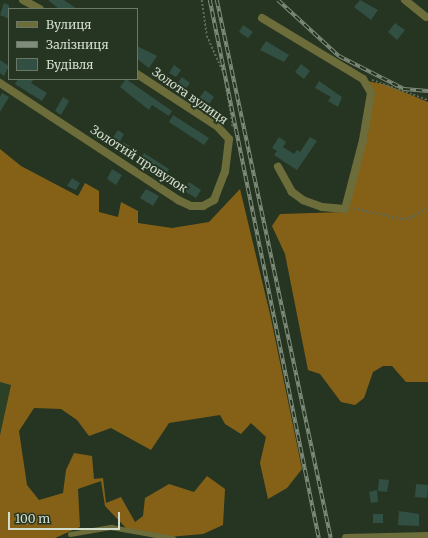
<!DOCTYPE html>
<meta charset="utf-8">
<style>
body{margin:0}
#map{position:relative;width:428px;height:538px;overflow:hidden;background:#263521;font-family:Merriweather,serif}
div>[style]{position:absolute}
.built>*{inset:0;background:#2c4026}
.forest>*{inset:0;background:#856118}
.building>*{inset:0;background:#324f44}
.path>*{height:1.5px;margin-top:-0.75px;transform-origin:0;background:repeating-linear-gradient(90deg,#5e6b5a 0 2px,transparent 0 4px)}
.service>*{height:4.5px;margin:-2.25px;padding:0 2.25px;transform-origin:2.25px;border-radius:2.25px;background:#6c6d3a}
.minor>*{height:8px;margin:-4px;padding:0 4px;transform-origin:4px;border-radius:4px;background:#6c6d3a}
.rail>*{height:3.5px;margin-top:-1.75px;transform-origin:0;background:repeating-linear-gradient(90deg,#263521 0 6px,#7f8c7b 0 12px);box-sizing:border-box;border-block:1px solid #7f8c7b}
span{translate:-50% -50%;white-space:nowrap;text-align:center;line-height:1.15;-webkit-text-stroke:4px #263521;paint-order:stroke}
.street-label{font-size:12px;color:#d2dccf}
.legend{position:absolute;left:8px;top:8px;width:130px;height:72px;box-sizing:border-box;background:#263521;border:1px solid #6b7867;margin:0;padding:5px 7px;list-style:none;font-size:12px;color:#d2dccf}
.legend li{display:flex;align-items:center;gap:8px;height:20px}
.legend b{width:20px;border:1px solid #6b7867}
.scale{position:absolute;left:8px;top:512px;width:112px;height:18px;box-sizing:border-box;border:2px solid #d2dccf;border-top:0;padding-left:5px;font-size:12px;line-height:14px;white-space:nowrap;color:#d2dccf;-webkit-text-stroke:3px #263521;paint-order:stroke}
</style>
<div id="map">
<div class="built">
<i style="clip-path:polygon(0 382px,11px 384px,0 435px)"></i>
</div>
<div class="forest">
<i style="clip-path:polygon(367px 81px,387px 85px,428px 102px,428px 382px,406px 382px,392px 366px,383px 366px,373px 372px,364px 398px,355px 405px,341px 402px,320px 374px,308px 370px,285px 254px,272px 226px,280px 214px,345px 212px,368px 134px)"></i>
<i style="clip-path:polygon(0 149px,21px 166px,78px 196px,85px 183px,99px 191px,99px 212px,118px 217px,121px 202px,138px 211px,138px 223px,172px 228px,209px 222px,240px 189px,270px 314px,302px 469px,287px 488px,268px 499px,260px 463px,266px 437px,251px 423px,241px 434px,225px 424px,220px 415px,169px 423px,151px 450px,111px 428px,89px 436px,77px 420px,61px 409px,34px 408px,19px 431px,27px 485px,39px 500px,63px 493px,66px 470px,74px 453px,92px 456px,94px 479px,103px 478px,106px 503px,121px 497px,135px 522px,143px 516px,145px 498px,169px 484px,194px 492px,207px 476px,225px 489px,223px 525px,203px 534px,157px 538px,127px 529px,105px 506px,101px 481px,78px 489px,80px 527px,55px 538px,0 538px,0 435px,11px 385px,0 382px)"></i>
</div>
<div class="building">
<i style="clip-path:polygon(48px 0,64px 0,77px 9px,59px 9px)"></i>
<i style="clip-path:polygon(360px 0,378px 10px,371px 20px,354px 7px)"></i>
<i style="clip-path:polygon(4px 3px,9px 5px,9px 19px,0 15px)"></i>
<i style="clip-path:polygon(395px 23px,405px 30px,397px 40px,388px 32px)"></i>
<i style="clip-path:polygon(243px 25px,253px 32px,248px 38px,239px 32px)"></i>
<i style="clip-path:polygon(266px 41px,289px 55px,284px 62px,260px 50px)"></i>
<i style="clip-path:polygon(137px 46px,157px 56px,149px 68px,137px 59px)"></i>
<i style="clip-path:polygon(0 60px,9px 66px,4px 76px,0 73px)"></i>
<i style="clip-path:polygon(301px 64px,310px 71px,304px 79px,295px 72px)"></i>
<i style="clip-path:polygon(174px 65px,181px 70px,176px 77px,169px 73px)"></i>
<i style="clip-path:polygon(182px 77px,190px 83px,182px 94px,174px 88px)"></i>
<i style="clip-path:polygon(18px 79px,34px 79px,31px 83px,47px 93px,42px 101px,15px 84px)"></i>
<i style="clip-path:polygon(126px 79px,172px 111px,169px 116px,152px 105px,149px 110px,120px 87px)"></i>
<i style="clip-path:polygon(319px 81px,342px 97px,338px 107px,328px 101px,331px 97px,315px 88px)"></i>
<i style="clip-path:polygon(205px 90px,214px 97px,207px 107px,198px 100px)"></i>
<i style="clip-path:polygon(2px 93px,9px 97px,0 112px,0 97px)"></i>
<i style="clip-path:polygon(63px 97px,69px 101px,61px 115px,55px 111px)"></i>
<i style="clip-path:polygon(173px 115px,209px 138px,204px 145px,169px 122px)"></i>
<i style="clip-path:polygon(100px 128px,109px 134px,104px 143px,94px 137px)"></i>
<i style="clip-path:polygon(118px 130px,124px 134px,119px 143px,112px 139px)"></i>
<i style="clip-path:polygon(279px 137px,286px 142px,283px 147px,294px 154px,297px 150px,300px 152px,310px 137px,317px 141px,297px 170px,274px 155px,277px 151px,272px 148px)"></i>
<i style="clip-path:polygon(123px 142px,133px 148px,127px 158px,118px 152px)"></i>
<i style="clip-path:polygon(144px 153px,169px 169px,162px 180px,137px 164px)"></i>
<i style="clip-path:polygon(112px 169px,122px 175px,116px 185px,107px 179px)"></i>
<i style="clip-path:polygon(72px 178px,80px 183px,76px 190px,67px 186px)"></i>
<i style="clip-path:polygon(189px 182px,201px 190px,196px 198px,184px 191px)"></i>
<i style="clip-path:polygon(146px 189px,159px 196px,153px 206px,140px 198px)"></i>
<i style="clip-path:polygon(379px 479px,389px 480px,387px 492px,378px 491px)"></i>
<i style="clip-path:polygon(416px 484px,428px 485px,427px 498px,415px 497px)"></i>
<i style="clip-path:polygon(377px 490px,378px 502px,371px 503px,369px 492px)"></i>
<i style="clip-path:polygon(399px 511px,419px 514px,419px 526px,398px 525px)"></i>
<i style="clip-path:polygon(373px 514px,383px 514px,383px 523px,373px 523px)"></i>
</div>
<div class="path">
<i style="left:202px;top:0;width:36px;rotate:82deg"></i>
<i style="left:207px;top:36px;width:42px;rotate:65.9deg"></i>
<i style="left:224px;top:74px;width:52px;rotate:80deg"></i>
<i style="left:233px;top:125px;width:4px;rotate:135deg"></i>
<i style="left:372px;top:80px;width:59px;rotate:19.7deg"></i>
<i style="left:353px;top:208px;width:49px;rotate:12.9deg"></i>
<i style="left:401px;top:219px;width:10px;rotate:-6deg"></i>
<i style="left:411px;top:218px;width:20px;rotate:-33deg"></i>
</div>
<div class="service">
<i style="left:70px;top:534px;width:42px;rotate:-9.7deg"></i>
<i style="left:111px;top:527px;width:63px;rotate:10.1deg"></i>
</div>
<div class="minor">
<i style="left:23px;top:0;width:19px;rotate:28deg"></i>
<i style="left:405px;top:0;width:27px;rotate:39deg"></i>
<i style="left:262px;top:18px;width:118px;rotate:31.1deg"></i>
<i style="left:363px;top:79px;width:16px;rotate:60deg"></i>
<i style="left:371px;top:93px;width:48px;rotate:99.7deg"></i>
<i style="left:363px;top:140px;width:71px;rotate:104.6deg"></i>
<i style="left:345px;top:209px;width:23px;rotate:-175deg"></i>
<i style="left:322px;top:207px;width:20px;rotate:-160deg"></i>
<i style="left:303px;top:200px;width:14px;rotate:-144deg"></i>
<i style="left:292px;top:192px;width:29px;rotate:-119deg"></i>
<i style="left:0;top:83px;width:213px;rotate:33.3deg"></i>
<i style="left:178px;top:200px;width:14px;rotate:25deg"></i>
<i style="left:191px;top:206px;width:12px"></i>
<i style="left:203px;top:206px;width:13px;rotate:-29deg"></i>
<i style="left:214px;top:200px;width:30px;rotate:-69deg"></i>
<i style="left:225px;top:172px;width:33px;rotate:-83deg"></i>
<i style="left:229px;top:139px;width:16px;rotate:-133deg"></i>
<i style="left:218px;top:127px;width:97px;rotate:-146.8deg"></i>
<i style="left:346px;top:538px;width:82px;rotate:-1.4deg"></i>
</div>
<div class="rail">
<i style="left:210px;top:0;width:549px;rotate:78.55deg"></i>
<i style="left:217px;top:0;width:550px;rotate:78.04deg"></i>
<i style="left:278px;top:0;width:83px;rotate:42.6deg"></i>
<i style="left:339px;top:56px;width:73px;rotate:26.9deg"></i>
<i style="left:404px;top:89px;width:24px;rotate:5deg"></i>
</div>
<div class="street-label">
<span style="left:190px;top:96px;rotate:35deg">Золота вулиця</span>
<span style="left:139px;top:159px;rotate:33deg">Золотий провулок</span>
</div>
<ul class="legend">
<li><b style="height:5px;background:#6c6d3a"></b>Вулиця</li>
<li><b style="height:5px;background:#7f8c7b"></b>Залізниця</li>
<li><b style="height:11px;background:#324f44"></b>Будівля</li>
</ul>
<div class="scale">100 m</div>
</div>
